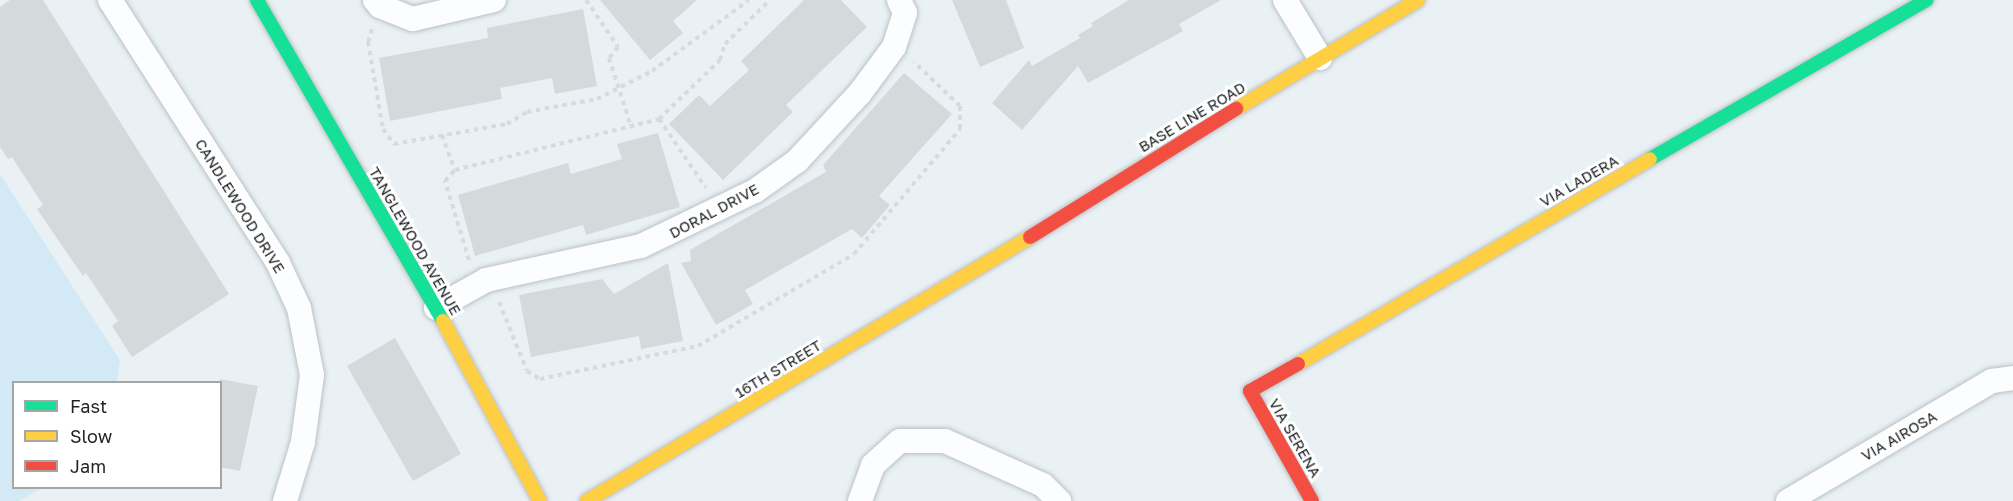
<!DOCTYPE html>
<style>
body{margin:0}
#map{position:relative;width:2013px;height:501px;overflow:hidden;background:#eaf1f5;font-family:"Golos Text",sans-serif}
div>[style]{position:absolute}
.green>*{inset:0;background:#d3e9f5}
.building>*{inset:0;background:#d4d9dc}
.path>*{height:4px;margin-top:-2px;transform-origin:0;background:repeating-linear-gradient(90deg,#d8dadb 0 4.5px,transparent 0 9px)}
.roads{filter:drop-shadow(0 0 2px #bcc1c4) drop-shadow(0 0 2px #bcc1c4)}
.street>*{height:24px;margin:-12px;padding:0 12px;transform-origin:12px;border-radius:12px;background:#fcfdfe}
.fast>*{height:14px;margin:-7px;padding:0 7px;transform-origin:7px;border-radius:7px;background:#16e098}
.slow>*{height:14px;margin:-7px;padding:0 7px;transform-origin:7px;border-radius:7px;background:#ffcf43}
.jam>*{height:14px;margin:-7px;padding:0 7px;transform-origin:7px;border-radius:7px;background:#f24e42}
span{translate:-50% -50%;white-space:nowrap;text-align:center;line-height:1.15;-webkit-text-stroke:6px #fff;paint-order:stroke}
.street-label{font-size:15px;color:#1e2224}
.legend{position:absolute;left:12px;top:381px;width:210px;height:108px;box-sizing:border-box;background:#fff;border:2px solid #a5a7a7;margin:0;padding:8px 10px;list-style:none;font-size:18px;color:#1e2224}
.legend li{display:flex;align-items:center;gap:12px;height:30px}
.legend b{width:30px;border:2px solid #a5a7a7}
</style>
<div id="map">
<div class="green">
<i style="clip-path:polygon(0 174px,120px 360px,117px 382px,14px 382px,14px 488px,42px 488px,19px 501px,0 501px)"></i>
</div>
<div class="building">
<i style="clip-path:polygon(10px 0,43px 0,229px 294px,132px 357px,112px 326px,118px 321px,86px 273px,83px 276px,58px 240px,37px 209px,43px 205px,12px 157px,8px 159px,0 147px,0 7px)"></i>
<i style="clip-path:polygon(600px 0,697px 0,673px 21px,683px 33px,650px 60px)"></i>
<i style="clip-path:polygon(804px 0,841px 0,867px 27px,786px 105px,793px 112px,723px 180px,669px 124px,699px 95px,710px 106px,749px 70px,741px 61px)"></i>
<i style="clip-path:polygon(952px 0,1006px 0,1024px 48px,980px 67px)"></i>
<i style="clip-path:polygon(1129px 0,1221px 0,1179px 24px,1183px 31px,1088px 83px,1078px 66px,1022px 130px,992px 103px,1029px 60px,1032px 66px,1080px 38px,1078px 35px,1093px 26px,1091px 23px)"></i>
<i style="clip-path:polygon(583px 9px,597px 86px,555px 94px,552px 78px,500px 88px,502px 99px,390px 121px,379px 58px,488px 38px,487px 28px)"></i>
<i style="clip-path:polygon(904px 73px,952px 114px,879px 196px,890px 205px,862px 238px,852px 229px,745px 290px,753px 304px,716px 325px,681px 263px,691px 261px,690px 250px,826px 172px,823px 165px)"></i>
<i style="clip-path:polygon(658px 133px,680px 207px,586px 235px,583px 225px,475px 256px,458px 195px,568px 163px,571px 174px,622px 159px,617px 144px)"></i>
<i style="clip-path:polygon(668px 263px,683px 341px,641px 349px,639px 336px,531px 357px,519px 295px,602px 279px,614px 294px)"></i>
<i style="clip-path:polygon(395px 338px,461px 454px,413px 481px,347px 366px)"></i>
<i style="clip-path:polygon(220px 379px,258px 386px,240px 471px,220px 467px)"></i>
</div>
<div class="path">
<i style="left:586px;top:0;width:57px;rotate:55.8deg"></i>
<i style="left:618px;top:47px;width:14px;rotate:129deg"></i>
<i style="left:609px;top:58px;width:71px;rotate:72.1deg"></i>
<i style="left:372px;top:29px;width:14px;rotate:107deg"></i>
<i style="left:368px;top:42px;width:88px;rotate:80.2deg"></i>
<i style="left:383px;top:129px;width:19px;rotate:54deg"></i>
<i style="left:394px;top:144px;width:115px;rotate:-10deg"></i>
<i style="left:507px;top:124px;width:23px;rotate:-31deg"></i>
<i style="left:527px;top:112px;width:71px;rotate:-10.5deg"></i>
<i style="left:597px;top:99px;width:62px;rotate:-27deg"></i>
<i style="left:652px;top:71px;width:120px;rotate:-36.2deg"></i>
<i style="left:659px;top:119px;width:83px;rotate:55.7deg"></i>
<i style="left:442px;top:135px;width:37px;rotate:70deg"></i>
<i style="left:469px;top:260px;width:83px;rotate:-106.9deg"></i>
<i style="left:445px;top:181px;width:15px;rotate:-48deg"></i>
<i style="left:455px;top:170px;width:210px;rotate:-14deg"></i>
<i style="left:659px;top:119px;width:85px;rotate:-44deg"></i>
<i style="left:720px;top:60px;width:17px;rotate:-73deg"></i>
<i style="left:725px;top:44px;width:63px;rotate:-44.4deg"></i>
<i style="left:499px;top:302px;width:74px;rotate:67.9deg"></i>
<i style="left:527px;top:371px;width:15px;rotate:32deg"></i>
<i style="left:540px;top:379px;width:161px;rotate:-11.8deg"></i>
<i style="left:698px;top:346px;width:181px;rotate:-30.5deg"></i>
<i style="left:854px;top:254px;width:164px;rotate:-49.7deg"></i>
<i style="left:960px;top:129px;width:23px;rotate:-90deg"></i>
<i style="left:960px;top:106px;width:64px;rotate:-136.3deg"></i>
</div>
<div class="roads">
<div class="street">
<i style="left:110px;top:0;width:312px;rotate:57.4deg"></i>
<i style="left:278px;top:263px;width:50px;rotate:65deg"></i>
<i style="left:299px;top:308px;width:68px;rotate:79deg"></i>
<i style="left:312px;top:375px;width:68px;rotate:97.7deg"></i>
<i style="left:303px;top:442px;width:62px;rotate:107deg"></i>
<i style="left:375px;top:0;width:8px;rotate:50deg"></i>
<i style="left:380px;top:6px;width:35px;rotate:22deg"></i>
<i style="left:413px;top:19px;width:83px;rotate:-13.2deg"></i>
<i style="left:1285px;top:0;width:68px;rotate:58.9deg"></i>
<i style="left:436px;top:308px;width:57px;rotate:-29.2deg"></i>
<i style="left:486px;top:280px;width:159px;rotate:-12.4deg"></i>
<i style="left:641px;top:246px;width:127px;rotate:-25.8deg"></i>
<i style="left:755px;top:191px;width:52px;rotate:-35.5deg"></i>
<i style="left:797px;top:161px;width:93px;rotate:-47.2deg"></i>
<i style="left:860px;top:93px;width:57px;rotate:-53.5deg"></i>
<i style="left:894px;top:47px;width:36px;rotate:-72deg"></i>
<i style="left:905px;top:13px;width:14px;rotate:-115deg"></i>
<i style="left:860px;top:501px;width:38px;rotate:-70deg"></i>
<i style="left:873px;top:465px;width:36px;rotate:-42deg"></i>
<i style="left:900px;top:441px;width:45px"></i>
<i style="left:945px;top:441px;width:107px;rotate:24.2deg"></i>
<i style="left:1043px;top:485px;width:23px;rotate:45deg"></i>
<i style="left:1788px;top:501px;width:237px;rotate:-30.5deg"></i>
<i style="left:1992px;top:381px;width:21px;rotate:-8deg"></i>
</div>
<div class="fast">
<i style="left:257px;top:0;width:371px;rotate:59.9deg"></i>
<i style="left:1650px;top:159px;width:319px;rotate:-29.9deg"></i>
</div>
<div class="slow">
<i style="left:1236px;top:109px;width:212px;rotate:-30.9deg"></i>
<i style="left:443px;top:321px;width:204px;rotate:61.7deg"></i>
<i style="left:1298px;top:364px;width:407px;rotate:-30.2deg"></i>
<i style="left:587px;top:501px;width:516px;rotate:-30.79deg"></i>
</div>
<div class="jam">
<i style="left:1030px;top:237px;width:243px;rotate:-31.9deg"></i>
<i style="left:1298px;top:364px;width:55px;rotate:150.6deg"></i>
<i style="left:1250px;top:391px;width:126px;rotate:60.6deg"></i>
</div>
</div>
<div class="street-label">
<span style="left:1192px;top:117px;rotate:-31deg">BASE LINE ROAD</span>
<span style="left:1579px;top:181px;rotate:-30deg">VIA LADERA</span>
<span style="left:240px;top:206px;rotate:58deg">CANDLEWOOD DRIVE</span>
<span style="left:714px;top:211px;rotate:-28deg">DORAL DRIVE</span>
<span style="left:415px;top:241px;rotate:60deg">TANGLEWOOD AVENUE</span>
<span style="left:778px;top:369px;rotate:-31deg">16TH STREET</span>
<span style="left:1899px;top:436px;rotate:-30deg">VIA AIROSA</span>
<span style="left:1295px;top:438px;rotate:60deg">VIA SERENA</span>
</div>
<ul class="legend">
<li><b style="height:8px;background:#16e098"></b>Fast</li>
<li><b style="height:8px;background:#ffcf43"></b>Slow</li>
<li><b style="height:8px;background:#f24e42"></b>Jam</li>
</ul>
</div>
